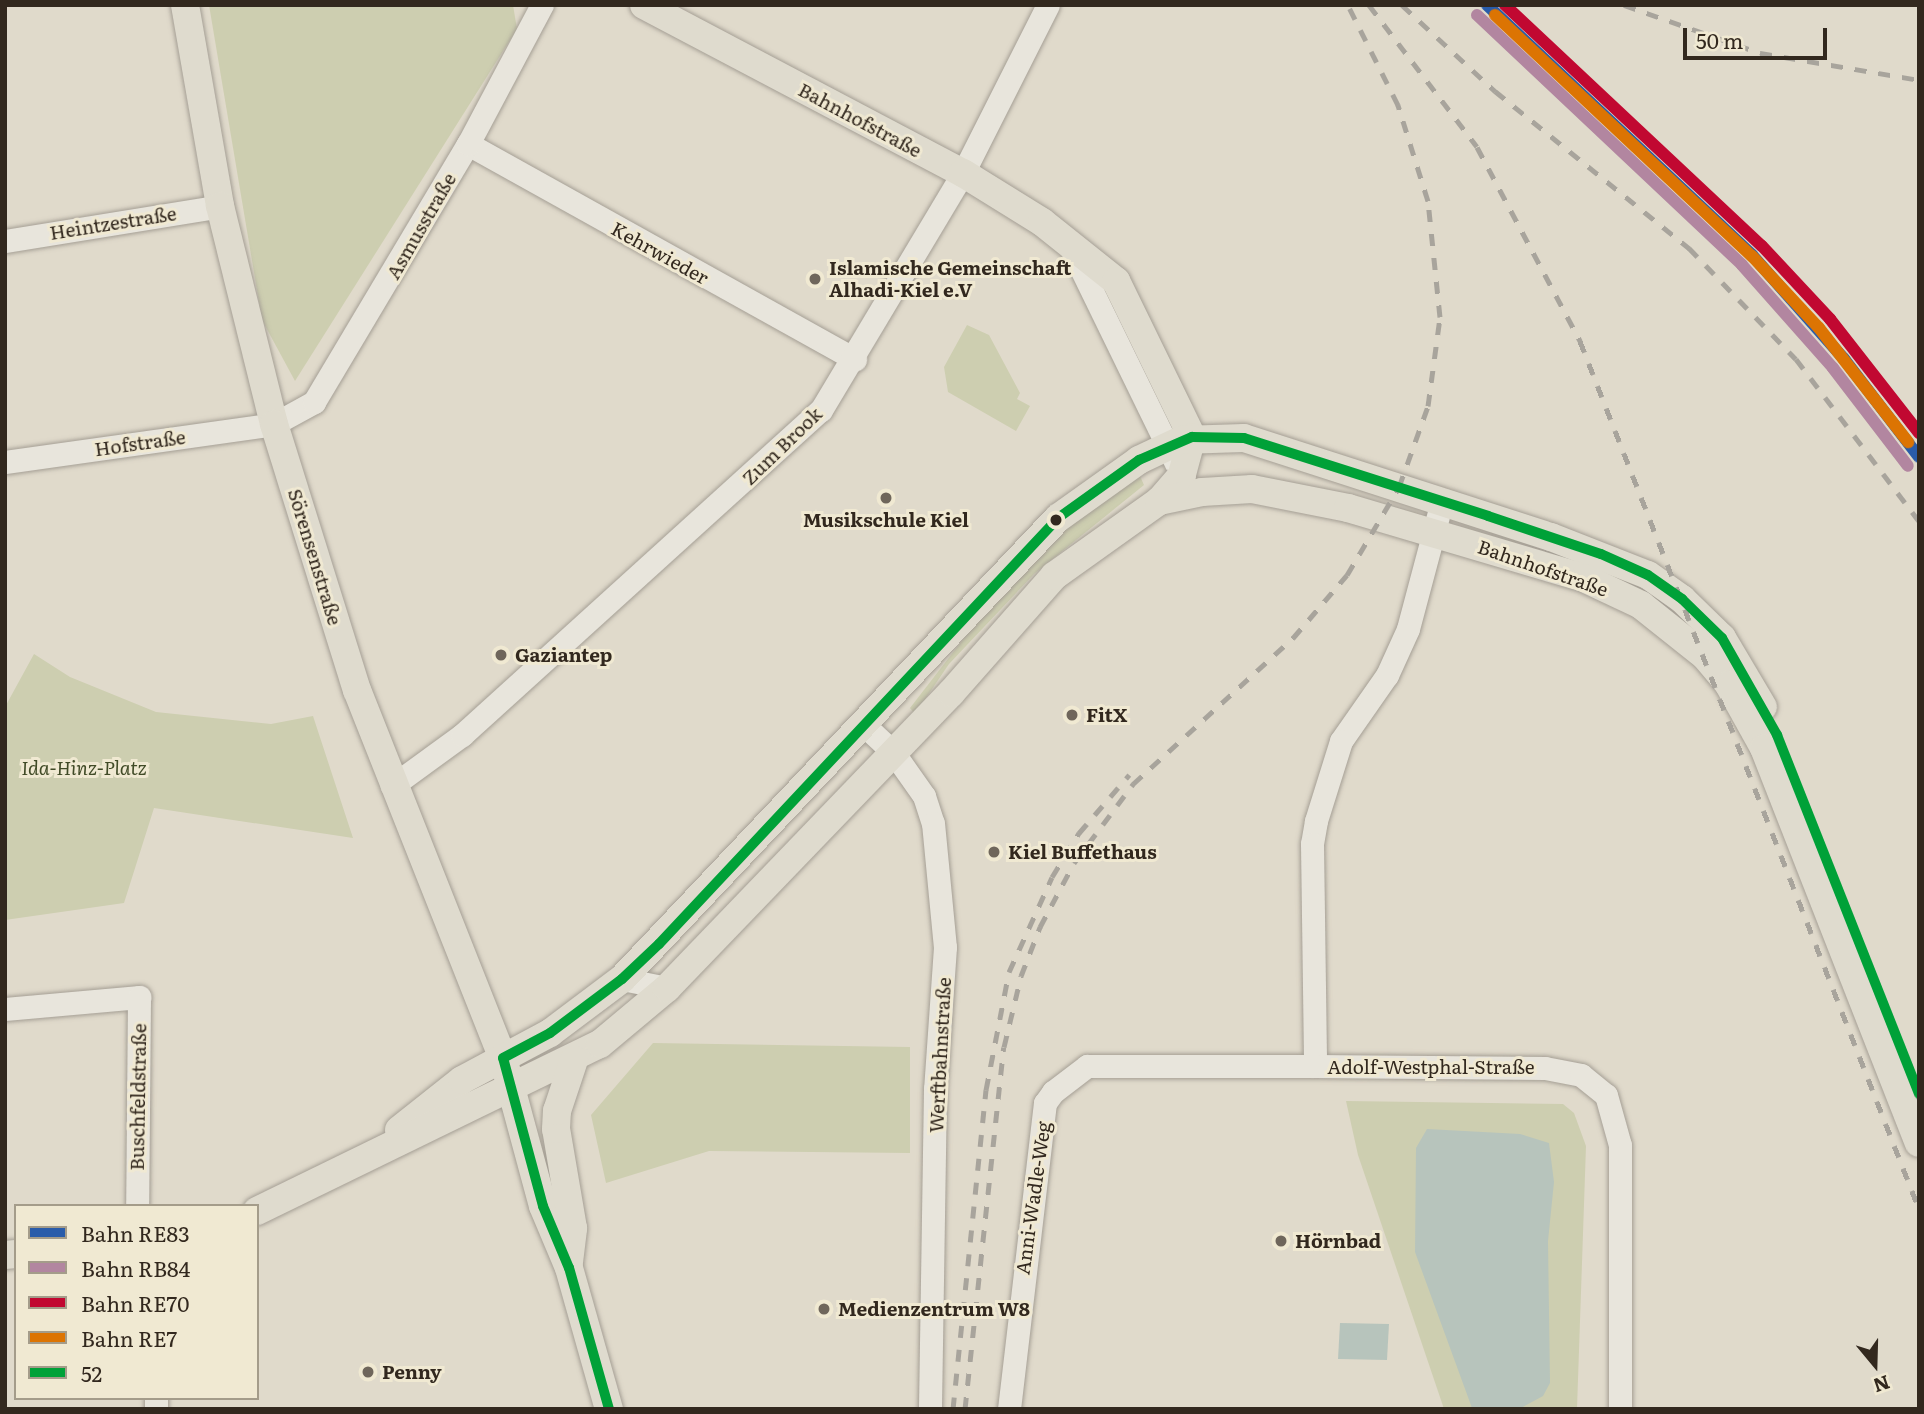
<!DOCTYPE html>
<meta charset="utf-8">
<style>
body{margin:0}
#map{position:relative;width:1924px;height:1414px;overflow:hidden;background:#e0dacb;font-family:Literata,serif}
div>[style]{position:absolute}
.green>*{inset:0;background:#cdceb0}
.water>*{inset:0;background:#b7c4bc}
.roads{filter:drop-shadow(0 0 2px #a59f95) drop-shadow(0 0 2px #a59f95)}
.minor>*{height:23px;margin:-11.5px;padding:0 11.5px;transform-origin:11.5px;border-radius:11.5px;background:#e8e5dc}
.major>*{height:28px;margin:-14px;padding:0 14px;transform-origin:14px;border-radius:14px;background:#dfdbce}
.rail>*{height:5px;margin-top:-2.5px;transform-origin:0;background:repeating-linear-gradient(90deg,#a8a49c 0 12px,transparent 0 24px)}
.bus-1>*{height:10px;margin:-5px;padding:0 5px;transform-origin:5px;border-radius:5px;background:#00a138}
.rail-1>*{height:12px;margin:-6px;padding:0 6px;transform-origin:6px;border-radius:6px;background:#295caa}
.rail-2>*{height:12px;margin:-6px;padding:0 6px;transform-origin:6px;border-radius:6px;background:#b286a0}
.rail-3>*{height:12px;margin:-6px;padding:0 6px;transform-origin:6px;border-radius:6px;background:#c10831}
.rail-4>*{height:12px;margin:-6px;padding:0 6px;transform-origin:6px;border-radius:6px;background:#dc7403}
.dots>*{width:19px;height:19px;translate:-50% -50%;box-sizing:border-box;border:4px solid #f0e9d2;border-radius:50%}
span{translate:-50% -50%;white-space:nowrap;text-align:center;line-height:1.15;-webkit-text-stroke:6px #f0e9d2;paint-order:stroke}
.street-label{font-size:19px;color:#32281e}
.poi-label{font-size:19px;color:#32281e;font-weight:700}
.left{translate:0 -50%;text-align:left}
.park-label{font-size:19px;color:#414b27;font-style:italic}
.frame{position:absolute;inset:0;border:7px solid #32281e;pointer-events:none}
.legend{position:absolute;left:14px;top:1204px;width:245px;height:196px;box-sizing:border-box;background:#f0e9d2;border:2px solid #a49c8a;margin:0;padding:9px 12px;list-style:none;font-size:21px;color:#32281e}
.legend li{display:flex;align-items:center;gap:14px;height:35px}
.legend b{width:35px;border:2px solid #a49c8a}
.north{position:absolute;left:1840px;top:1330px;width:70px;height:70px;-webkit-text-stroke:5px #f0e9d2;paint-order:stroke;rotate:161deg;font-size:19px;font-weight:700;line-height:28px;text-align:center;color:#32281e}
.north::after{content:'';display:block;margin:auto;width:24px;height:32px;background:#32281e;clip-path:polygon(50% 0,100% 100%,50% 72%,0 100%)}
.scale{position:absolute;left:1683px;top:28px;width:144px;height:32px;box-sizing:border-box;border:4px solid #32281e;border-top:0;padding-left:9px;font-size:21px;line-height:24px;white-space:nowrap;color:#32281e;-webkit-text-stroke:5px #f0e9d2;paint-order:stroke}
</style>
<div id="map">
<div class="green">
<i style="clip-path:polygon(209px 5px,513px 5px,517px 29px,295px 381px,262px 320px)"></i>
<i style="clip-path:polygon(967px 325px,989px 335px,1020px 393px,1017px 399px,1030px 406px,1016px 431px,948px 392px,944px 367px)"></i>
<i style="clip-path:polygon(1139px 474px,1144px 485px,1034px 574px,949px 664px,915px 714px,910px 708px,968px 633px,1076px 518px)"></i>
<i style="clip-path:polygon(34px 654px,70px 677px,156px 712px,271px 724px,313px 716px,353px 838px,154px 808px,124px 903px,5px 920px,5px 707px)"></i>
<i style="clip-path:polygon(653px 1043px,910px 1047px,910px 1153px,709px 1151px,606px 1183px,591px 1115px)"></i>
<i style="clip-path:polygon(1346px 1101px,1563px 1104px,1574px 1113px,1586px 1146px,1577px 1409px,1444px 1409px,1358px 1155px)"></i>
</div>
<div class="water">
<i style="clip-path:polygon(1427px 1129px,1520px 1134px,1549px 1143px,1554px 1182px,1548px 1241px,1550px 1383px,1543px 1396px,1519px 1409px,1472px 1408px,1415px 1252px,1416px 1148px)"></i>
<i style="clip-path:polygon(1340px 1323px,1389px 1324px,1387px 1360px,1338px 1359px)"></i>
</div>
<div class="roads">
<div class="minor">
<i style="left:468px;top:144px;width:443px;rotate:29.1deg"></i>
<i style="left:5px;top:241px;width:218px;rotate:-9.2deg"></i>
<i style="left:1069px;top:244px;width:242px;rotate:64deg"></i>
<i style="left:5px;top:462px;width:272px;rotate:-8deg"></i>
<i style="left:274px;top:424px;width:46px;rotate:-28.8deg"></i>
<i style="left:314px;top:402px;width:300px;rotate:-59.2deg"></i>
<i style="left:468px;top:144px;width:157px;rotate:-62deg"></i>
<i style="left:1442px;top:501px;width:132px;rotate:104.9deg"></i>
<i style="left:1408px;top:629px;width:51px;rotate:114.5deg"></i>
<i style="left:1387px;top:675px;width:80px;rotate:124.9deg"></i>
<i style="left:1341px;top:741px;width:84px;rotate:107.4deg"></i>
<i style="left:1316px;top:821px;width:23px;rotate:100deg"></i>
<i style="left:1312px;top:844px;width:222px;rotate:89.2deg"></i>
<i style="left:1315px;top:1066px;width:230px;rotate:0.5deg"></i>
<i style="left:1545px;top:1068px;width:37px;rotate:11deg"></i>
<i style="left:1581px;top:1075px;width:32px;rotate:39deg"></i>
<i style="left:1606px;top:1095px;width:52px;rotate:74.4deg"></i>
<i style="left:1620px;top:1145px;width:264px;rotate:90deg"></i>
<i style="left:864px;top:725px;width:40px;rotate:43deg"></i>
<i style="left:893px;top:752px;width:54px;rotate:54.8deg"></i>
<i style="left:924px;top:796px;width:28px;rotate:72deg"></i>
<i style="left:933px;top:823px;width:125px;rotate:84.5deg"></i>
<i style="left:945px;top:947px;width:142px;rotate:94deg"></i>
<i style="left:935px;top:1089px;width:320px;rotate:90.9deg"></i>
<i style="left:392px;top:786px;width:87px;rotate:-36.1deg"></i>
<i style="left:462px;top:735px;width:484px;rotate:-42.2deg"></i>
<i style="left:821px;top:410px;width:276px;rotate:-59.1deg"></i>
<i style="left:963px;top:173px;width:188px;rotate:-63.2deg"></i>
<i style="left:622px;top:979px;width:46px;rotate:11.3deg"></i>
<i style="left:5px;top:1009px;width:135px;rotate:-5.1deg"></i>
<i style="left:139px;top:997px;width:209px;rotate:90.5deg"></i>
<i style="left:156px;top:1409px;width:11px;rotate:-90deg"></i>
<i style="left:1009px;top:1409px;width:308px;rotate:-83.3deg"></i>
<i style="left:1045px;top:1103px;width:14px;rotate:-54deg"></i>
<i style="left:1053px;top:1092px;width:43px;rotate:-37.4deg"></i>
<i style="left:1087px;top:1066px;width:228px"></i>
</div>
<div class="major">
<i style="left:185px;top:5px;width:204px;rotate:80.1deg"></i>
<i style="left:220px;top:206px;width:225px;rotate:76.1deg"></i>
<i style="left:274px;top:424px;width:279px;rotate:72.7deg"></i>
<i style="left:357px;top:690px;width:396px;rotate:68.4deg"></i>
<i style="left:503px;top:1058px;width:153px;rotate:74.9deg"></i>
<i style="left:543px;top:1206px;width:67px;rotate:67.2deg"></i>
<i style="left:569px;top:1268px;width:147px;rotate:74.2deg"></i>
<i style="left:644px;top:5px;width:361px;rotate:27.8deg"></i>
<i style="left:963px;top:173px;width:93px;rotate:31.8deg"></i>
<i style="left:1042px;top:222px;width:95px;rotate:38.6deg"></i>
<i style="left:1116px;top:281px;width:174px;rotate:64deg"></i>
<i style="left:1192px;top:437px;width:39px;rotate:105deg"></i>
<i style="left:1182px;top:475px;width:35px;rotate:131deg"></i>
<i style="left:399px;top:1130px;width:80px;rotate:-38.4deg"></i>
<i style="left:462px;top:1080px;width:100px;rotate:-28.1deg"></i>
<i style="left:550px;top:1033px;width:90px;rotate:-36.9deg"></i>
<i style="left:622px;top:979px;width:635px;rotate:-46.6deg"></i>
<i style="left:1058px;top:518px;width:100px;rotate:-35.6deg"></i>
<i style="left:1139px;top:460px;width:47px;rotate:-25.5deg"></i>
<i style="left:1181px;top:440px;width:63px;rotate:-1.8deg"></i>
<i style="left:1244px;top:438px;width:323px;rotate:17.9deg"></i>
<i style="left:1551px;top:537px;width:104px;rotate:21.4deg"></i>
<i style="left:1648px;top:575px;width:42px;rotate:35.2deg"></i>
<i style="left:1682px;top:599px;width:56px;rotate:44.3deg"></i>
<i style="left:1722px;top:638px;width:80px;rotate:59.3deg"></i>
<i style="left:257px;top:1211px;width:381px;rotate:-26deg"></i>
<i style="left:600px;top:1044px;width:87px;rotate:-39.9deg"></i>
<i style="left:667px;top:988px;width:409px;rotate:-46.1deg"></i>
<i style="left:951px;top:693px;width:156px;rotate:-48.6deg"></i>
<i style="left:1054px;top:576px;width:129px;rotate:-35.5deg"></i>
<i style="left:1159px;top:501px;width:44px;rotate:-11.8deg"></i>
<i style="left:1202px;top:492px;width:50px;rotate:-3.4deg"></i>
<i style="left:1252px;top:489px;width:98px;rotate:11.2deg"></i>
<i style="left:1348px;top:508px;width:246px;rotate:16.5deg"></i>
<i style="left:1584px;top:578px;width:63px;rotate:25.3deg"></i>
<i style="left:1641px;top:605px;width:82px;rotate:38.6deg"></i>
<i style="left:1705px;top:656px;width:38px;rotate:50deg"></i>
<i style="left:1729px;top:685px;width:72px;rotate:60.9deg"></i>
<i style="left:1764px;top:748px;width:424px;rotate:68.6deg"></i>
<i style="left:5px;top:1255px;width:11px;rotate:-5deg"></i>
<i style="left:569px;top:1262px;width:34px;rotate:-83deg"></i>
<i style="left:573px;top:1228px;width:100px;rotate:-99.7deg"></i>
<i style="left:556px;top:1129px;width:18px;rotate:-87deg"></i>
<i style="left:557px;top:1111px;width:54px;rotate:-71.6deg"></i>
</div>
</div>
<div class="rail">
<i style="left:1369px;top:5px;width:178px;rotate:52.7deg"></i>
<i style="left:1477px;top:147px;width:220px;rotate:62deg"></i>
<i style="left:1580px;top:341px;width:932px;rotate:68.67deg"></i>
<i style="left:1402px;top:5px;width:127px;rotate:42.8deg"></i>
<i style="left:1495px;top:91px;width:250px;rotate:39deg"></i>
<i style="left:1689px;top:248px;width:154px;rotate:46.1deg"></i>
<i style="left:1796px;top:359px;width:203px;rotate:52.8deg"></i>
<i style="left:1624px;top:5px;width:144px;rotate:19.4deg"></i>
<i style="left:1760px;top:53px;width:161px;rotate:9.6deg"></i>
<i style="left:953px;top:1409px;width:321px;rotate:-84.1deg"></i>
<i style="left:986px;top:1090px;width:120px;rotate:-79deg"></i>
<i style="left:1009px;top:972px;width:104px;rotate:-65.6deg"></i>
<i style="left:1052px;top:877px;width:52px;rotate:-58.5deg"></i>
<i style="left:1079px;top:833px;width:77px;rotate:-49.2deg"></i>
<i style="left:965px;top:1409px;width:364px;rotate:-83.9deg"></i>
<i style="left:1004px;top:1047px;width:73px;rotate:-76.5deg"></i>
<i style="left:1021px;top:976px;width:53px;rotate:-68.8deg"></i>
<i style="left:1040px;top:927px;width:72px;rotate:-62deg"></i>
<i style="left:1074px;top:863px;width:99px;rotate:-53.2deg"></i>
<i style="left:1133px;top:784px;width:217px;rotate:-42.4deg"></i>
<i style="left:1293px;top:638px;width:83px;rotate:-49.4deg"></i>
<i style="left:1347px;top:575px;width:102px;rotate:-59.4deg"></i>
<i style="left:1399px;top:487px;width:86px;rotate:-70.3deg"></i>
<i style="left:1428px;top:406px;width:90px;rotate:-82.3deg"></i>
<i style="left:1440px;top:317px;width:117px;rotate:-95.9deg"></i>
<i style="left:1428px;top:201px;width:101px;rotate:-107.4deg"></i>
<i style="left:1398px;top:105px;width:112px;rotate:-116.6deg"></i>
</div>
<div class="bus-1">
<i style="left:609px;top:1409px;width:147px;rotate:-105.8deg"></i>
<i style="left:569px;top:1268px;width:67px;rotate:-112.8deg"></i>
<i style="left:543px;top:1206px;width:153px;rotate:-105.1deg"></i>
<i style="left:503px;top:1058px;width:53px;rotate:-28deg"></i>
<i style="left:550px;top:1033px;width:90px;rotate:-36.9deg"></i>
<i style="left:622px;top:979px;width:51px;rotate:-43.4deg"></i>
<i style="left:659px;top:944px;width:584px;rotate:-46.87deg"></i>
<i style="left:1058px;top:518px;width:100px;rotate:-35.6deg"></i>
<i style="left:1139px;top:460px;width:58px;rotate:-23.5deg"></i>
<i style="left:1192px;top:437px;width:52px;rotate:1.1deg"></i>
<i style="left:1244px;top:438px;width:256px;rotate:17.7deg"></i>
<i style="left:1488px;top:516px;width:119px;rotate:18.6deg"></i>
<i style="left:1601px;top:554px;width:51px;rotate:24.1deg"></i>
<i style="left:1648px;top:575px;width:42px;rotate:35.2deg"></i>
<i style="left:1682px;top:599px;width:56px;rotate:44.3deg"></i>
<i style="left:1722px;top:638px;width:112px;rotate:60.4deg"></i>
<i style="left:1777px;top:735px;width:386px;rotate:68.4deg"></i>
</div>
<div class="rail-1">
<i style="left:1487px;top:5px;width:364px;rotate:43.3deg"></i>
<i style="left:1752px;top:255px;width:139px;rotate:48.5deg"></i>
<i style="left:1844px;top:359px;width:123px;rotate:52.6deg"></i>
</div>
<div class="rail-2">
<i style="left:1477px;top:15px;width:364px;rotate:43.3deg"></i>
<i style="left:1742px;top:265px;width:137px;rotate:48.5deg"></i>
<i style="left:1833px;top:368px;width:123px;rotate:52.6deg"></i>
</div>
<div class="rail-3">
<i style="left:1505px;top:5px;width:352px;rotate:43.2deg"></i>
<i style="left:1762px;top:246px;width:100px;rotate:47deg"></i>
<i style="left:1830px;top:319px;width:145px;rotate:52deg"></i>
</div>
<div class="rail-4">
<i style="left:1495px;top:15px;width:352px;rotate:43.2deg"></i>
<i style="left:1752px;top:256px;width:98px;rotate:47.1deg"></i>
<i style="left:1819px;top:328px;width:145px;rotate:52deg"></i>
</div>
<div class="dots">
<i style="left:815px;top:279px;background:#6f665b"></i>
<i style="left:886px;top:498px;background:#6f665b"></i>
<i style="left:1056px;top:520px;background:#32281e"></i>
<i style="left:501px;top:655px;background:#6f665b"></i>
<i style="left:1072px;top:715px;background:#6f665b"></i>
<i style="left:994px;top:852px;background:#6f665b"></i>
<i style="left:1281px;top:1241px;background:#6f665b"></i>
<i style="left:824px;top:1309px;background:#6f665b"></i>
<i style="left:368px;top:1372px;background:#6f665b"></i>
</div>
<div class="street-label">
<span style="left:860px;top:120px;rotate:28deg">Bahnhofstraße</span>
<span style="left:113px;top:223px;rotate:-9deg">Heintzestraße</span>
<span style="left:421px;top:226px;rotate:-60deg">Asmusstraße</span>
<span style="left:660px;top:253px;rotate:29deg">Kehrwieder</span>
<span style="left:140px;top:443px;rotate:-8deg">Hofstraße</span>
<span style="left:782px;top:446px;rotate:-44deg">Zum Brook</span>
<span style="left:315px;top:557px;rotate:73deg">Sörensenstraße</span>
<span style="left:1543px;top:568px;rotate:19deg">Bahnhofstraße</span>
<span style="left:940px;top:1055px;rotate:-87deg">Werftbahnstraße</span>
<span style="left:1431px;top:1067px">Adolf-Westphal-Straße</span>
<span style="left:138px;top:1097px;rotate:-89deg">Buschfeldstraße</span>
<span style="left:1033px;top:1198px;rotate:-82deg">Anni-Wadle-Weg</span>
</div>
<div class="poi-label">
<span class="left" style="left:829px;top:279px">Islamische Gemeinschaft<br>Alhadi-Kiel e.V</span>
<span style="left:886px;top:520px">Musikschule Kiel</span>
<span class="left" style="left:515px;top:655px">Gaziantep</span>
<span class="left" style="left:1086px;top:715px">FitX</span>
<span class="left" style="left:1008px;top:852px">Kiel Buffethaus</span>
<span class="left" style="left:1295px;top:1241px">Hörnbad</span>
<span class="left" style="left:838px;top:1309px">Medienzentrum W8</span>
<span class="left" style="left:382px;top:1372px">Penny</span>
</div>
<div class="park-label">
<span style="left:84px;top:768px">Ida-Hinz-Platz</span>
</div>
<div class="frame"></div>
<ul class="legend">
<li><b style="height:9px;background:#295caa"></b>Bahn RE83</li>
<li><b style="height:9px;background:#b286a0"></b>Bahn RB84</li>
<li><b style="height:9px;background:#c10831"></b>Bahn RE70</li>
<li><b style="height:9px;background:#dc7403"></b>Bahn RE7</li>
<li><b style="height:9px;background:#00a138"></b>52</li>
</ul>
<div class="north">N</div>
<div class="scale">50 m</div>
</div>
